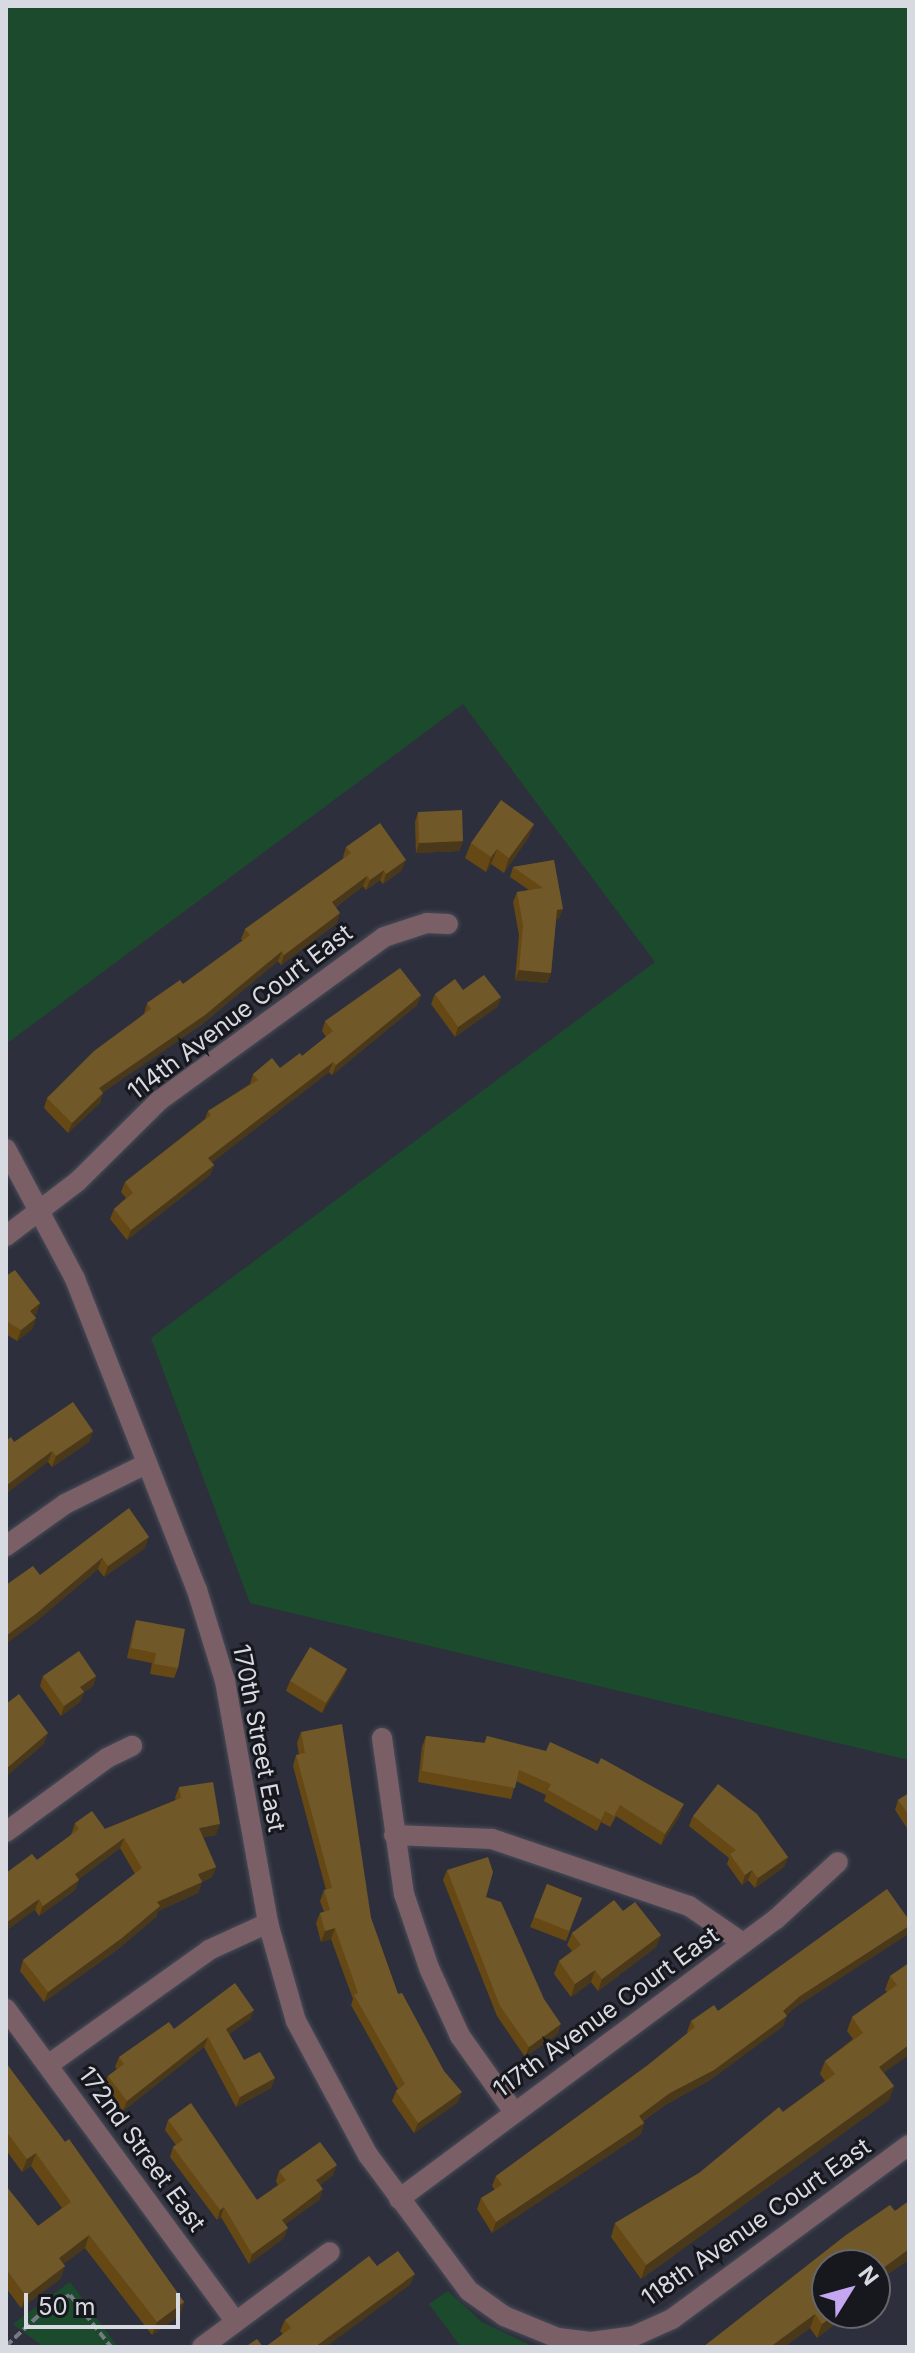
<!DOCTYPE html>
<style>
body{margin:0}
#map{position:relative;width:915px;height:2353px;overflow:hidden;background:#2d303c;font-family:Inter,sans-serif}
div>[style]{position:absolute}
.green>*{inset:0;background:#1b4b2c}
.path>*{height:4px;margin-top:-2px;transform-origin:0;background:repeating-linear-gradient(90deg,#777984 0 8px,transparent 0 12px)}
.roads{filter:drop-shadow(0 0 2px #484b57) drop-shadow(0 0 2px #484b57)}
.minor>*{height:20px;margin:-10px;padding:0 10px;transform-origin:10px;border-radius:10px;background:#7a6066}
.wall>*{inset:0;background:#654813}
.shaded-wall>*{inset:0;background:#49381a}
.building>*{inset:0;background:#715829}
span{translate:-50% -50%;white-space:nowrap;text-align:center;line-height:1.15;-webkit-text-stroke:6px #17181e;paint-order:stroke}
.street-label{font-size:24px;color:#d8dae2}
.frame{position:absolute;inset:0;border:8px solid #d8dae2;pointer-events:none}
.north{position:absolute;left:811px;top:2249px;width:80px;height:80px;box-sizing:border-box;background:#17181e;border:2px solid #64666c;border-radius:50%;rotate:53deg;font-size:22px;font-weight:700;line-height:32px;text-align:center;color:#d8dae2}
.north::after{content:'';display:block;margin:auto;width:28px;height:36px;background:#c5a7f1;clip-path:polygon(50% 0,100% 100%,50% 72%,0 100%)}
.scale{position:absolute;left:24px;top:2293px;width:156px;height:36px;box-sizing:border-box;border:4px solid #d8dae2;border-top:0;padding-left:10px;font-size:24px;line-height:28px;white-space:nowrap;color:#d8dae2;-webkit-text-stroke:6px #17181e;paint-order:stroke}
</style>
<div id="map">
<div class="green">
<i style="clip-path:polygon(6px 6px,909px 6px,909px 1760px,250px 1603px,151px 1338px,655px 962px,463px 704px,6px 1044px)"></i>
<i style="clip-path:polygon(70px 2282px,118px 2347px,44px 2347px,13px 2324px)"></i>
<i style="clip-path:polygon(448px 2291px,482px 2322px,534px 2347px,461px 2347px,429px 2304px)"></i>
</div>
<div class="path">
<i style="left:6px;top:2346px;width:64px;rotate:-43.1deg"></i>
<i style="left:53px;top:2302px;width:18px;rotate:-22deg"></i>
<i style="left:70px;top:2295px;width:66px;rotate:51.7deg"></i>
</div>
<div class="roads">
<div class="minor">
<i style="left:6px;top:1149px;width:147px;rotate:62deg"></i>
<i style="left:75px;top:1279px;width:334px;rotate:68.6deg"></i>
<i style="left:197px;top:1590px;width:95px;rotate:72.9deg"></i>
<i style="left:225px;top:1681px;width:246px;rotate:79.9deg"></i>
<i style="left:268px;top:1923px;width:102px;rotate:74.1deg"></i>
<i style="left:296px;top:2021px;width:152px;rotate:61.8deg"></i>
<i style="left:368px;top:2155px;width:169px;rotate:53.4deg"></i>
<i style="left:469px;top:2291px;width:43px;rotate:35.5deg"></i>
<i style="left:504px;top:2316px;width:58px;rotate:22.2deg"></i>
<i style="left:558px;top:2338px;width:33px;rotate:7deg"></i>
<i style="left:591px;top:2342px;width:43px;rotate:-7.9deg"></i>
<i style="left:634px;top:2336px;width:42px;rotate:-24.1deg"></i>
<i style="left:672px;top:2319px;width:294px;rotate:-36.3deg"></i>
<i style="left:6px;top:1236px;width:89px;rotate:-37.3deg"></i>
<i style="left:77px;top:1182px;width:117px;rotate:-44.7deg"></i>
<i style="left:160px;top:1100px;width:277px;rotate:-36deg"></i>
<i style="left:384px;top:937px;width:45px;rotate:-18deg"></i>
<i style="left:427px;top:923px;width:21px;rotate:3deg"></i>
<i style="left:6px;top:1546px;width:72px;rotate:-35.4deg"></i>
<i style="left:65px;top:1504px;width:90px;rotate:-26.3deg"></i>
<i style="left:382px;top:1738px;width:158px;rotate:82deg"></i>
<i style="left:404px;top:1894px;width:78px;rotate:71.3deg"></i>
<i style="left:429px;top:1968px;width:75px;rotate:65.5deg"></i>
<i style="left:460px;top:2036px;width:93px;rotate:54.6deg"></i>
<i style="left:6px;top:1832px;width:125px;rotate:-36.2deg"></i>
<i style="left:107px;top:1758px;width:28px;rotate:-26deg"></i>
<i style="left:394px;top:1835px;width:98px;rotate:2.3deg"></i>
<i style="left:492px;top:1839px;width:208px;rotate:18.8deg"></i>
<i style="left:689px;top:1906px;width:65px;rotate:34.4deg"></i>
<i style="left:6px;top:2009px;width:387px;rotate:53.7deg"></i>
<i style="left:48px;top:2065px;width:198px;rotate:-35.5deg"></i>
<i style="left:209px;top:1950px;width:65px;rotate:-24.6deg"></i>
<i style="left:399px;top:2199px;width:470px;rotate:-36.6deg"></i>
<i style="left:776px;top:1919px;width:84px;rotate:-42.6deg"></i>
<i style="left:202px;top:2347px;width:159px;rotate:-36.6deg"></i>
</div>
</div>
<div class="wall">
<i style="clip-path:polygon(418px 812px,463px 841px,459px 851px,416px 853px,415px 822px)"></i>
<i style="clip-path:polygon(534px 824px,528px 838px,504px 873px,491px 864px,486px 872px,465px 858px,471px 843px)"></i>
<i style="clip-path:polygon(346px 847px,402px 870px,383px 884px,380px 880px,366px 890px,363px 886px,336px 907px,337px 923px,281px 965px,278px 961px,201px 1025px,103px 1092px,100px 1103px,68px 1133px,44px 1108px,47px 1098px,144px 1014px,147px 1003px,183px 984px,243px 941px,241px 939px,245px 929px,344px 858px,343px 857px)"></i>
<i style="clip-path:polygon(554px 860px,559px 919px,556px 919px,551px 973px,547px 983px,515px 980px,519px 935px,513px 902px,517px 892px,529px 890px,510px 877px,513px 867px)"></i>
<i style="clip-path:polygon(435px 994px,501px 997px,497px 1007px,455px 1037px,431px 1004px)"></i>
<i style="clip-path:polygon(421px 995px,417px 1005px,332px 1075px,329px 1072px,212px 1162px,214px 1165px,210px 1175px,127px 1240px,110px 1219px,114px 1209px,126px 1198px,121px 1192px,125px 1182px,205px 1119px,208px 1111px,250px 1084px,253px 1074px,280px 1068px,302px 1056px,326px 1037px,322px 1031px,325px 1021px)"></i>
<i style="clip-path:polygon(6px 1276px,40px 1303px,36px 1314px,34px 1316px,36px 1318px,32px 1329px,17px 1341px,6px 1334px)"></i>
<i style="clip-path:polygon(93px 1431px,89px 1442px,52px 1467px,48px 1462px,14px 1442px)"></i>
<i style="clip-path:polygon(145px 1548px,104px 1577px,98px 1569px,33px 1624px,40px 1575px)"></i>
<i style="clip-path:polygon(136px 1620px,178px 1668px,174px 1678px,150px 1674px,152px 1663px,127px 1658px,133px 1630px)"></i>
<i style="clip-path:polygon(347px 1669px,343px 1679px,322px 1713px,286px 1691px,290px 1681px)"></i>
<i style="clip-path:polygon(43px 1676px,96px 1676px,93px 1686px,84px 1692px,80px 1702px,61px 1716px,40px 1686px)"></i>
<i style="clip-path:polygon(301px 1732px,371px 1918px,398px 1994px,458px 2102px,414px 2133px,392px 2101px,396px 2091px,398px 2089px,351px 2005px,353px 1999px,331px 1939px,321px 1942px,316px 1923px,320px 1913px,324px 1912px,320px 1901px,324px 1890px,326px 1890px,293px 1766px,296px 1755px,299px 1755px,297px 1743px)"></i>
<i style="clip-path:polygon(426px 1736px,484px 1743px,487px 1736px,680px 1815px,661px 1845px,616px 1816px,610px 1827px,601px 1822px,597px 1831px,544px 1801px,546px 1795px,516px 1781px,511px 1799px,418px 1782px,422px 1747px)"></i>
<i style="clip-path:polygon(179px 1787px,216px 1835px,203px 1837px,216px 1867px,212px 1877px,202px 1882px,198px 1893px,158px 1911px,156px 1917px,118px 1949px,44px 2002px,20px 1971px,23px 1960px,135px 1874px,120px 1848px,79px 1879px,75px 1890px,39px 1916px,35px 1910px,37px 1860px,71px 1835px,75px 1823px,105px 1829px,176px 1800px,175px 1798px)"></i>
<i style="clip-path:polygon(909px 1793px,909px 1831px,895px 1810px,898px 1800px)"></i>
<i style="clip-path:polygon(693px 1816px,788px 1857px,784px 1867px,755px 1888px,748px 1880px,742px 1885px,727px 1864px,729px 1858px,689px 1826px)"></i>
<i style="clip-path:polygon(447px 1870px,486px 1897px,558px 2034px,525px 2057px,497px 2016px,443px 1880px)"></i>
<i style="clip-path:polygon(547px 1884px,582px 1898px,566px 1941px,530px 1927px)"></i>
<i style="clip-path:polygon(623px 1911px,661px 1935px,656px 1947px,598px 1991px,591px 1982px,571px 1997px,554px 1974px,559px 1961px,572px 1951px,567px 1945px,572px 1933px)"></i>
<i style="clip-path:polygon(908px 1934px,797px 2006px,786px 2015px,783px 2026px,710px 2080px,665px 2105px,643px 2121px,644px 2123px,641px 2134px,492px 2233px,477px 2209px,481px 2198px,495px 2190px,492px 2186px,496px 2176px,648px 2065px,688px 2033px,687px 2032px,691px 2021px,718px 2011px)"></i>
<i style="clip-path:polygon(909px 1963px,884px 2073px,894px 2086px,889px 2100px,641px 2279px,611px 2237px,615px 2223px,699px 2173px,825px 2081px,820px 2074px,825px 2061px,853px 2039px,847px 2031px,852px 2017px,887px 1992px,885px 1990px,890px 1976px)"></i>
<i style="clip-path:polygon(254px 2010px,250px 2019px,229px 2034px,244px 2060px,275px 2078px,271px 2088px,236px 2107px,204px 2047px,123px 2111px,104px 2086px,108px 2076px,117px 2069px,115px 2067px,119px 2057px,174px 2029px)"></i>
<i style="clip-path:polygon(6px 2063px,184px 2302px,180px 2315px,152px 2335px,85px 2248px,63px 2264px,65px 2266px,60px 2279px,21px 2308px,6px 2288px,6px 2186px,38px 2226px,62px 2208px,31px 2166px,22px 2172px,6px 2150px)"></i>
<i style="clip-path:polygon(168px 2120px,257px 2200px,278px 2185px,276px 2181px,279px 2171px,333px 2175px,320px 2185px,320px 2199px,285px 2224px,284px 2238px,249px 2264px,221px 2217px,217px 2220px,170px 2157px,173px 2147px,176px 2145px,165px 2130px)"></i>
<i style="clip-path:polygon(909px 2201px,909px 2260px,827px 2313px,839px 2313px,835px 2324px,817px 2338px,810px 2328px,784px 2347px,703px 2347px)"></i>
<i style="clip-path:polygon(377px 2266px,410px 2285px,283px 2334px,280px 2331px,285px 2320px)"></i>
</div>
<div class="shaded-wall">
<i style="clip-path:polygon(534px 824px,528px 838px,504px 873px,509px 858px)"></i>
<i style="clip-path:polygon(463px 841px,459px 851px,416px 853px,419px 843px)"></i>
<i style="clip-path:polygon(497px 849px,491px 864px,486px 872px,491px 857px)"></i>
<i style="clip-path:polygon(406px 860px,402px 870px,383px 884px,386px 874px)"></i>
<i style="clip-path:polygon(384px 870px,380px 880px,366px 890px,370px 880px)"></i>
<i style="clip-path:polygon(367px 876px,363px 886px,329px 912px,332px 902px)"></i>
<i style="clip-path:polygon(563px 909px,559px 919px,553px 920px,557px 910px)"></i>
<i style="clip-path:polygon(340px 913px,337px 923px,281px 965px,284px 955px)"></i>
<i style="clip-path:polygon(282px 951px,278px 961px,201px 1025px,95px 1098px,99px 1088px)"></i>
<i style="clip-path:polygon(519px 970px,551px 973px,547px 983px,515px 980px)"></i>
<i style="clip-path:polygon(421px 995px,417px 1005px,332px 1075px,336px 1065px)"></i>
<i style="clip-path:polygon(501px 997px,497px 1007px,455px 1037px,458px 1027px)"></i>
<i style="clip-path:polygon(333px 1062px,329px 1072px,205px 1168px,208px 1158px)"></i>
<i style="clip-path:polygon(103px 1093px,100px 1103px,68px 1133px,72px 1123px)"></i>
<i style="clip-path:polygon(214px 1165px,210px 1175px,127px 1240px,131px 1230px)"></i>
<i style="clip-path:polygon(40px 1303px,36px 1314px,26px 1322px,30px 1311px)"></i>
<i style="clip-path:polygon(36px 1318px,32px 1329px,17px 1341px,21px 1330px)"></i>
<i style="clip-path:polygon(93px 1431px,89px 1442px,52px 1467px,56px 1456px)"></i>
<i style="clip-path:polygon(52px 1451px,48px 1462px,6px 1494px,6px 1486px)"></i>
<i style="clip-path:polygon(149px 1537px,145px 1548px,104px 1577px,108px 1566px)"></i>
<i style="clip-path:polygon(102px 1558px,98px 1569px,33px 1624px,6px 1644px,6px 1636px)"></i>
<i style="clip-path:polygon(347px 1669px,343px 1679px,322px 1713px,326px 1703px)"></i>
<i style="clip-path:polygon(96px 1676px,93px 1686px,77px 1697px,80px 1687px)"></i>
<i style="clip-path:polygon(84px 1692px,80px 1702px,61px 1716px,64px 1706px)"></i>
<i style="clip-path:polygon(48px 1733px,44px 1744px,6px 1777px,6px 1769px)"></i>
<i style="clip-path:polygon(684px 1804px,680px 1815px,661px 1845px,665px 1834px)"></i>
<i style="clip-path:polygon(220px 1824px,216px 1835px,195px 1838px,199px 1828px)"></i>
<i style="clip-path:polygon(124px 1838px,120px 1848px,71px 1885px,75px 1874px)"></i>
<i style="clip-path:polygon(788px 1857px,784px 1867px,755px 1888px,758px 1878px)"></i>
<i style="clip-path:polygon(216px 1867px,212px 1877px,195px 1885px,198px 1874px)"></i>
<i style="clip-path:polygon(752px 1870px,748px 1880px,742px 1885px,745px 1875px)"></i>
<i style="clip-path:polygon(79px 1880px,75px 1890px,39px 1916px,43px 1906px)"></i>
<i style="clip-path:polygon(202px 1882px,198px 1893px,158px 1911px,156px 1917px,118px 1949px,44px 2002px,48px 1992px,157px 1902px)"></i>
<i style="clip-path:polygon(39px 1899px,35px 1910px,6px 1931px,6px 1923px)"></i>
<i style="clip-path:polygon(909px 1926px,908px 1934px,797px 2006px,784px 2018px,787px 2016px,783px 2026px,710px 2080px,665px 2105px,635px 2126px,639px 2116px,783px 2011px,800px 1996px)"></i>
<i style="clip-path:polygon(335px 1928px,331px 1939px,321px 1942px,325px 1931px)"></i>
<i style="clip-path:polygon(661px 1935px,656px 1947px,598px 1991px,602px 1979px)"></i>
<i style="clip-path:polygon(595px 1970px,591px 1982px,571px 1997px,575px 1984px)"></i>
<i style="clip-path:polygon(254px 2010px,250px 2019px,223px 2039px,226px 2029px)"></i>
<i style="clip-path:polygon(561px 2024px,558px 2034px,525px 2057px,529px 2047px)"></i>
<i style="clip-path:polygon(208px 2037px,204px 2047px,123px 2111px,127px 2101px)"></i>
<i style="clip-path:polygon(909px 2045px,909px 2055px,874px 2080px,879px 2067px)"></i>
<i style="clip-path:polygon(275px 2078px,271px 2088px,236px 2107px,240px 2097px)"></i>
<i style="clip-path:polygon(894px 2086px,889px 2100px,641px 2279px,646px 2265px)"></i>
<i style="clip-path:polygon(462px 2092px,458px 2102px,414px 2133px,418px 2123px)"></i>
<i style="clip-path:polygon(644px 2123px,641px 2134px,492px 2233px,496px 2222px)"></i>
<i style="clip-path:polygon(36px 2153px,31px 2166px,22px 2172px,27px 2159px)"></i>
<i style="clip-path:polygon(337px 2165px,333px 2175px,313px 2190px,316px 2180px)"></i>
<i style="clip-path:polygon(323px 2189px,320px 2199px,278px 2230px,282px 2220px)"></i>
<i style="clip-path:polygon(224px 2207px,221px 2217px,217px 2220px,220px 2210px)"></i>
<i style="clip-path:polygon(288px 2228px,284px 2238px,249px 2264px,252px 2254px)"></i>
<i style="clip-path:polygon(89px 2235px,85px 2248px,54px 2271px,59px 2258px)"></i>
<i style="clip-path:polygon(909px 2249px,909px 2260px,875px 2283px,875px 2274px)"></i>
<i style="clip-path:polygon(65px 2266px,60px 2279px,21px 2308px,26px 2296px)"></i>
<i style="clip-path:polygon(415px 2274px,410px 2285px,326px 2347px,315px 2347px)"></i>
<i style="clip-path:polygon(184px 2302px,180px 2315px,152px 2335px,157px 2322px)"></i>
<i style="clip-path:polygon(837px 2313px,839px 2313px,835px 2324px,817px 2338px,822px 2324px)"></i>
<i style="clip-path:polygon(815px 2314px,810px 2328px,784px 2347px,770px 2347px)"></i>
</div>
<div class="building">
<i style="clip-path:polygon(501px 800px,534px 824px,509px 858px,497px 849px,491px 857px,471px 843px)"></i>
<i style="clip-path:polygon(462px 810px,463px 841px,419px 843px,418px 812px)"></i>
<i style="clip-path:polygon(380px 823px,406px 860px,386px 874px,384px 870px,370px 880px,367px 876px,332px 902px,340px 913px,284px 955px,282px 951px,205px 1015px,99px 1088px,103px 1093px,72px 1123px,47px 1098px,94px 1051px,151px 1009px,147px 1003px,180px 980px,183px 984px,250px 935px,245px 929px,351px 853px,346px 847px)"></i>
<i style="clip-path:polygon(554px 860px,563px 909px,557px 910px,551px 973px,519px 970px,523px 925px,517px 892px,543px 888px,513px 867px)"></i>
<i style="clip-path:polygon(400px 968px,421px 995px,336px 1065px,333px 1062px,208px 1158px,214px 1165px,131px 1230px,114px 1209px,133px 1193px,125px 1182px,211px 1115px,208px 1111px,258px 1080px,253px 1074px,272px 1058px,280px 1068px,300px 1053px,302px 1056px,333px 1031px,325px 1021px)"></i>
<i style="clip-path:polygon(484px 975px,501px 997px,458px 1027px,435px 994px,455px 979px,463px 990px)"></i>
<i style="clip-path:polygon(15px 1270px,40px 1303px,30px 1311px,36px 1318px,21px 1330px,6px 1321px,6px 1276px)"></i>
<i style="clip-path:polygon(73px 1402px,93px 1431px,56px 1456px,52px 1451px,6px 1486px,6px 1441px,11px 1437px,14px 1442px)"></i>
<i style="clip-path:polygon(129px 1508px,149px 1537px,108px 1566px,102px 1558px,37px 1613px,6px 1636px,6px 1585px,33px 1566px,40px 1575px)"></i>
<i style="clip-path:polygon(136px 1620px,185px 1629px,178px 1668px,154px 1664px,156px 1653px,131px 1648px)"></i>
<i style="clip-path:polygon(310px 1647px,347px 1669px,326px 1703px,290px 1681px)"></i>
<i style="clip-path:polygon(79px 1651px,96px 1676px,80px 1687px,84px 1692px,64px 1706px,43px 1676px)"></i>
<i style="clip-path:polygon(19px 1694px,48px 1733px,6px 1769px,6px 1713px,8px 1712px,6px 1709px,6px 1704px)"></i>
<i style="clip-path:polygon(342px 1724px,371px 1918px,398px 1994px,402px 1993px,444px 2071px,462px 2092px,418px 2123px,396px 2091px,405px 2084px,354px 1995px,358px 1993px,335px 1928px,325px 1931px,320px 1913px,330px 1910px,324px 1890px,332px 1888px,296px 1755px,305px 1753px,301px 1732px)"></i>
<i style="clip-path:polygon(426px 1736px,485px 1743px,487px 1736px,546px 1751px,550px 1742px,598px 1764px,601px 1758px,684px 1804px,665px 1834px,620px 1805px,614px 1816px,605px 1811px,601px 1820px,548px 1790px,551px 1784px,519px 1770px,515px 1788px,422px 1771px)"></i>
<i style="clip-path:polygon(213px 1782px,220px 1824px,199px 1828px,216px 1867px,198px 1874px,202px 1882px,157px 1902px,160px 1906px,122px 1938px,48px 1992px,23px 1960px,142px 1868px,124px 1838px,75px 1874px,79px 1880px,43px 1906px,39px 1899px,6px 1923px,6px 1873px,32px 1854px,37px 1860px,79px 1829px,75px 1823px,92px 1811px,105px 1829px,181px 1798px,179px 1787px)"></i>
<i style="clip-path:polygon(718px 1784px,757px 1814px,788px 1857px,758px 1878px,752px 1870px,745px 1875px,730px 1854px,736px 1850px,693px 1816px)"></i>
<i style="clip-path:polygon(909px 1793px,909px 1815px,898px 1800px)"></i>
<i style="clip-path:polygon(488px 1857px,493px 1872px,486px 1897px,501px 1902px,544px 1999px,561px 2024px,529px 2047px,500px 2006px,447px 1870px)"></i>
<i style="clip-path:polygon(547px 1884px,582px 1898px,569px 1931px,534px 1917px)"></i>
<i style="clip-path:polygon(887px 1889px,909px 1920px,909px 1926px,800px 1996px,783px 2011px,787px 2016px,714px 2070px,668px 2094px,639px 2116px,644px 2123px,496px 2222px,481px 2198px,502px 2185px,496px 2176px,648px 2065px,695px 2027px,691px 2021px,714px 2005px,718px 2011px)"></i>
<i style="clip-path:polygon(614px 1900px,623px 1911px,635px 1902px,661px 1935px,602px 1979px,595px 1970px,575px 1984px,559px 1961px,581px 1945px,572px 1933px)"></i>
<i style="clip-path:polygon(909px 1963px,909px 2045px,879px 2067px,894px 2086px,646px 2265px,615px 2223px,699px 2173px,779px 2107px,783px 2112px,835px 2074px,825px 2061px,863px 2033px,852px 2017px,897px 1985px,890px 1976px)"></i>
<i style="clip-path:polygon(235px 1983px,254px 2010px,226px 2029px,244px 2060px,260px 2052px,275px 2078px,240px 2097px,208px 2037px,127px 2101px,108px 2076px,124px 2064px,119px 2057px,169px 2022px,174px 2029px)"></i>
<i style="clip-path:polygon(6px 2063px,65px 2142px,69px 2139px,184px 2302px,157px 2322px,89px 2235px,59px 2258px,65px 2266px,26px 2296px,6px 2269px,6px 2186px,38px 2226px,71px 2202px,36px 2153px,27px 2159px,6px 2131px)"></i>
<i style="clip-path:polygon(191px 2103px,257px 2200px,286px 2180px,279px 2171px,320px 2142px,337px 2165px,316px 2180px,323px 2189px,282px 2220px,288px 2228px,252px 2254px,224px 2207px,220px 2210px,173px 2147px,183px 2140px,168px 2120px)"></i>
<i style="clip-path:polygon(909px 2201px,909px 2249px,875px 2274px,875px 2265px,827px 2265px,827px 2313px,837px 2313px,822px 2324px,815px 2314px,770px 2347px,703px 2347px,846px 2235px,890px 2205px,895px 2211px)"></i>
<i style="clip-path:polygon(398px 2251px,415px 2274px,315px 2347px,265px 2347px,291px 2328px,285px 2320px,369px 2256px,377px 2266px)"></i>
<i style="clip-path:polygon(257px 2339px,263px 2347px,245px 2347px)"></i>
</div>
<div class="street-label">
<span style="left:240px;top:1012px;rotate:-37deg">114th Avenue Court East</span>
<span style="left:259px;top:1738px;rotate:79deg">170th Street East</span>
<span style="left:606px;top:2012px;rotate:-36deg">117th Avenue Court East</span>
<span style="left:142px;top:2149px;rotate:54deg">172nd Street East</span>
<span style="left:756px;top:2222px;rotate:-35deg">118th Avenue Court East</span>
</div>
<div class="frame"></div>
<div class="north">N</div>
<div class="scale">50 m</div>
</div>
